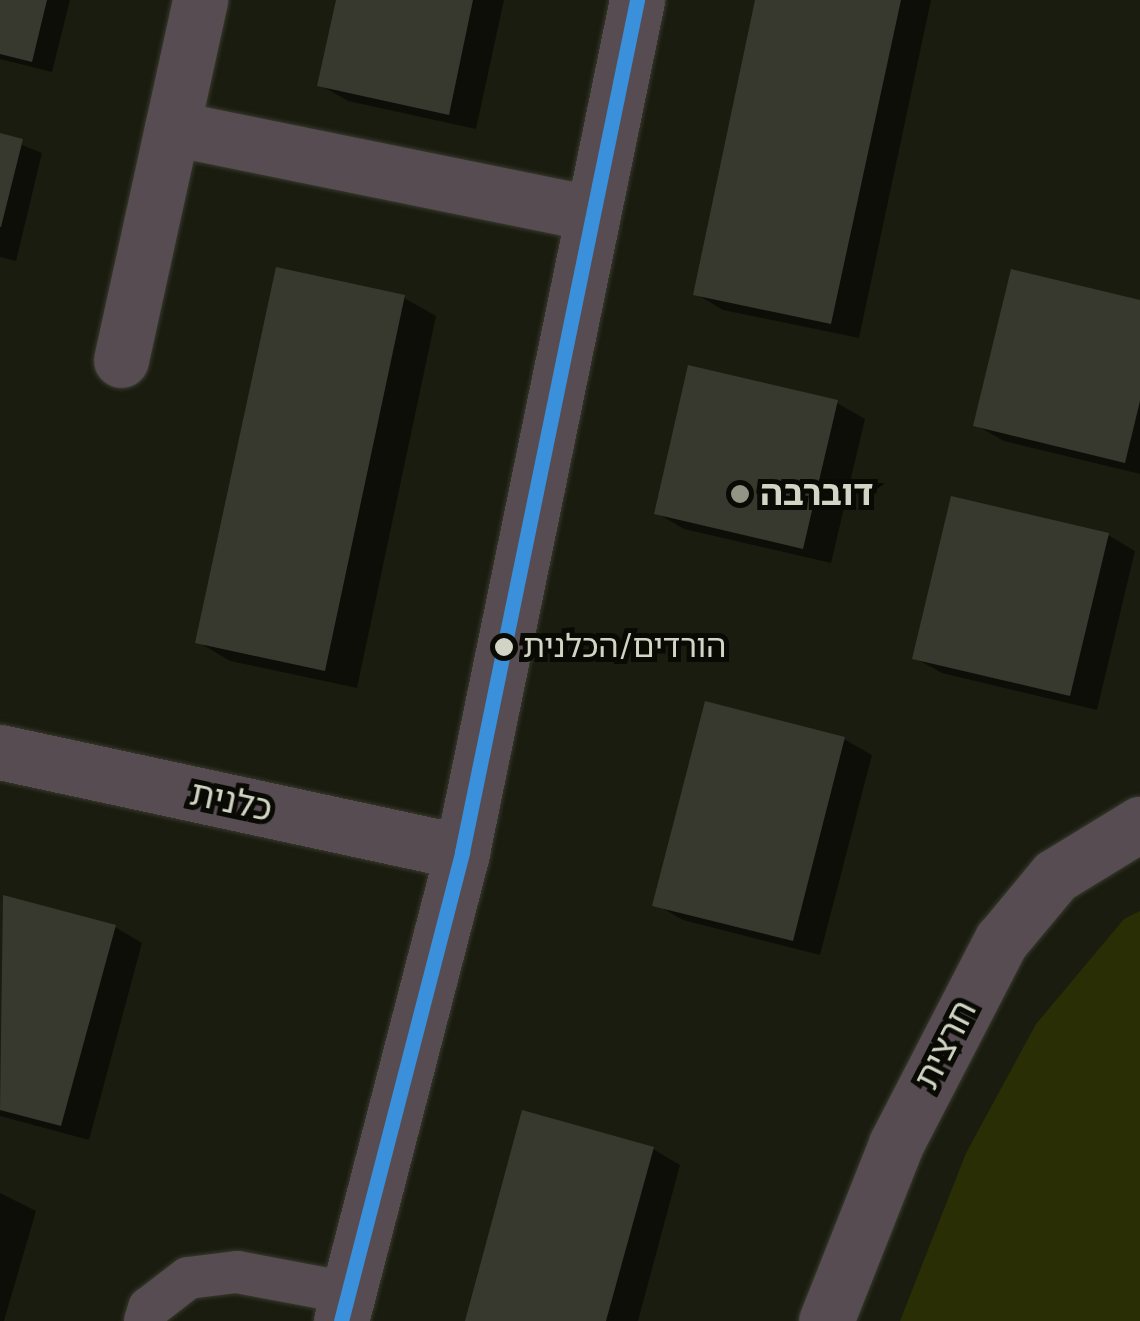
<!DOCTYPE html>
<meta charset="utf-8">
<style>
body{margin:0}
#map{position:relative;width:1140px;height:1321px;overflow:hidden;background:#1a1c0f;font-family:Karla,"Noto Sans Hebrew",sans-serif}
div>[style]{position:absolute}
.green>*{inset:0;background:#292e05}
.shadow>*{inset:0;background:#0007}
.building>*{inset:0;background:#37392e}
.roads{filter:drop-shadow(0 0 2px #37392d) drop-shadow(0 0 2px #37392d)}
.service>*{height:42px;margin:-21px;padding:0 21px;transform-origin:21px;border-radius:21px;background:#564c52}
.minor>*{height:55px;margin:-27.5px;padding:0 27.5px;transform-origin:27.5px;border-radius:27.5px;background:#564c52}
.tertiary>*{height:55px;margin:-27.5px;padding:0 27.5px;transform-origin:27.5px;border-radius:27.5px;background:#564c52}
.bus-1>*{height:15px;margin:-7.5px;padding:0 7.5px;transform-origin:7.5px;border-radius:7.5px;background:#3a90db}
.dots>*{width:28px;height:28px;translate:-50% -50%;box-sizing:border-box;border:5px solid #090a03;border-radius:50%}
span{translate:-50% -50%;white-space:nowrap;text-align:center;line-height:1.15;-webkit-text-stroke:10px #090a03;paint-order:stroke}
.bus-label{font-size:32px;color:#d2d5c6}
.left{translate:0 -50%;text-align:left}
.poi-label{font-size:35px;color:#d2d5c6;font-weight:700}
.street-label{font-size:35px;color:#d2d5c6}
</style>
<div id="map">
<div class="green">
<i style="clip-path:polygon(1140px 911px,1140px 1321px,900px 1321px,966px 1153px,1036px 1024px,1124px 919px)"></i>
</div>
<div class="shadow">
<i style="clip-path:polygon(0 0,70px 0,52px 72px,0 59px)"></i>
<i style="clip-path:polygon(338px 0,504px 0,476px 129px,348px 101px,320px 85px)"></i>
<i style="clip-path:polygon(758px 0,931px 0,859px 338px,723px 310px,696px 294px)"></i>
<i style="clip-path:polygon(0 136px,42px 153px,16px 261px,0 257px)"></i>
<i style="clip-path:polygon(404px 298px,436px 316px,357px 688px,230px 661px,198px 642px)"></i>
<i style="clip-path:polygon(1140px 303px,1140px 474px,1004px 441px,976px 425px)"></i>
<i style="clip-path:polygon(837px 403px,865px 419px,831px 563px,684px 529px,657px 513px)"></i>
<i style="clip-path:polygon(1108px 535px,1135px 551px,1097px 710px,942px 673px,915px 658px)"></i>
<i style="clip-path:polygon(844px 739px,872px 755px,820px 955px,683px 920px,655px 904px)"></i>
<i style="clip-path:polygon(5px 898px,115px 927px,142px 943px,89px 1140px,0 1116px)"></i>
<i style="clip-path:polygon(653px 1149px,680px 1165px,638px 1321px,467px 1321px)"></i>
<i style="clip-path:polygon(0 1193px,36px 1211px,4px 1321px,0 1321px)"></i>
</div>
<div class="building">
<i style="clip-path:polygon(0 0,47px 0,32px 62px,0 54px)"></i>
<i style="clip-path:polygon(336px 0,473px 0,449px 115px,317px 86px)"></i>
<i style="clip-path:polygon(755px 0,901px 0,831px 324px,693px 295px)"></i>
<i style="clip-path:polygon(0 133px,23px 139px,1px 227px,0 227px)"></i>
<i style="clip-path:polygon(276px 267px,405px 295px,325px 671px,195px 643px)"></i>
<i style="clip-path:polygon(1011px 269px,1140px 300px,1140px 401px,1125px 463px,973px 426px)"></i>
<i style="clip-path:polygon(688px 365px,838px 400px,803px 549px,654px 514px)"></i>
<i style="clip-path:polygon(951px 496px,1109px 533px,1070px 696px,912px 659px)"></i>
<i style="clip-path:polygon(705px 701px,845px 737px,793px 941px,652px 906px)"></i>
<i style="clip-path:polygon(3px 895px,116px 925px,61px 1126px,0 1110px)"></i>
<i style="clip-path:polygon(522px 1110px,654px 1147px,606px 1321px,465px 1321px)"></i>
</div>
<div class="roads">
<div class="service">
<i style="left:145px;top:1321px;width:14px;rotate:-73deg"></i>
<i style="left:149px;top:1308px;width:49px;rotate:-37.6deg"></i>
<i style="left:188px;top:1278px;width:49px;rotate:-7deg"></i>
<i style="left:237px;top:1272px;width:113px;rotate:10.7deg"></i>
</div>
<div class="minor">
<i style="left:172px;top:128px;width:428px;rotate:11.5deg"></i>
<i style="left:121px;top:360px;width:369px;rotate:-77.6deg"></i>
<i style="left:0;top:752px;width:473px;rotate:12.2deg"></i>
<i style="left:826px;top:1321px;width:190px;rotate:-68.4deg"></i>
<i style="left:896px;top:1144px;width:229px;rotate:-62.7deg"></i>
<i style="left:1001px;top:941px;width:85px;rotate:-50.3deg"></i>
<i style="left:1055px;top:876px;width:100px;rotate:-31.5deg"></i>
</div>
<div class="tertiary">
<i style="left:341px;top:1321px;width:484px;rotate:-75.5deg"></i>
<i style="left:462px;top:852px;width:870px;rotate:-78.39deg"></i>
</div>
</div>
<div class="bus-1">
<i style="left:341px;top:1321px;width:484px;rotate:-75.5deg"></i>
<i style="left:462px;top:852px;width:870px;rotate:-78.39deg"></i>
</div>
<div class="dots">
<i style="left:740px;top:494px;background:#929486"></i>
<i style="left:504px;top:647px;background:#d2d5c6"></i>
</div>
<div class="bus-label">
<span class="left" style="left:523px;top:647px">הורדים/הכלנית</span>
</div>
<div class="poi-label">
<span class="left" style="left:760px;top:494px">דוברבה</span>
</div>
<div class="street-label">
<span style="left:231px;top:802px;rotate:12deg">כלנית</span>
<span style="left:946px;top:1045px;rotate:-63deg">חרצית</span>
</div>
</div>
